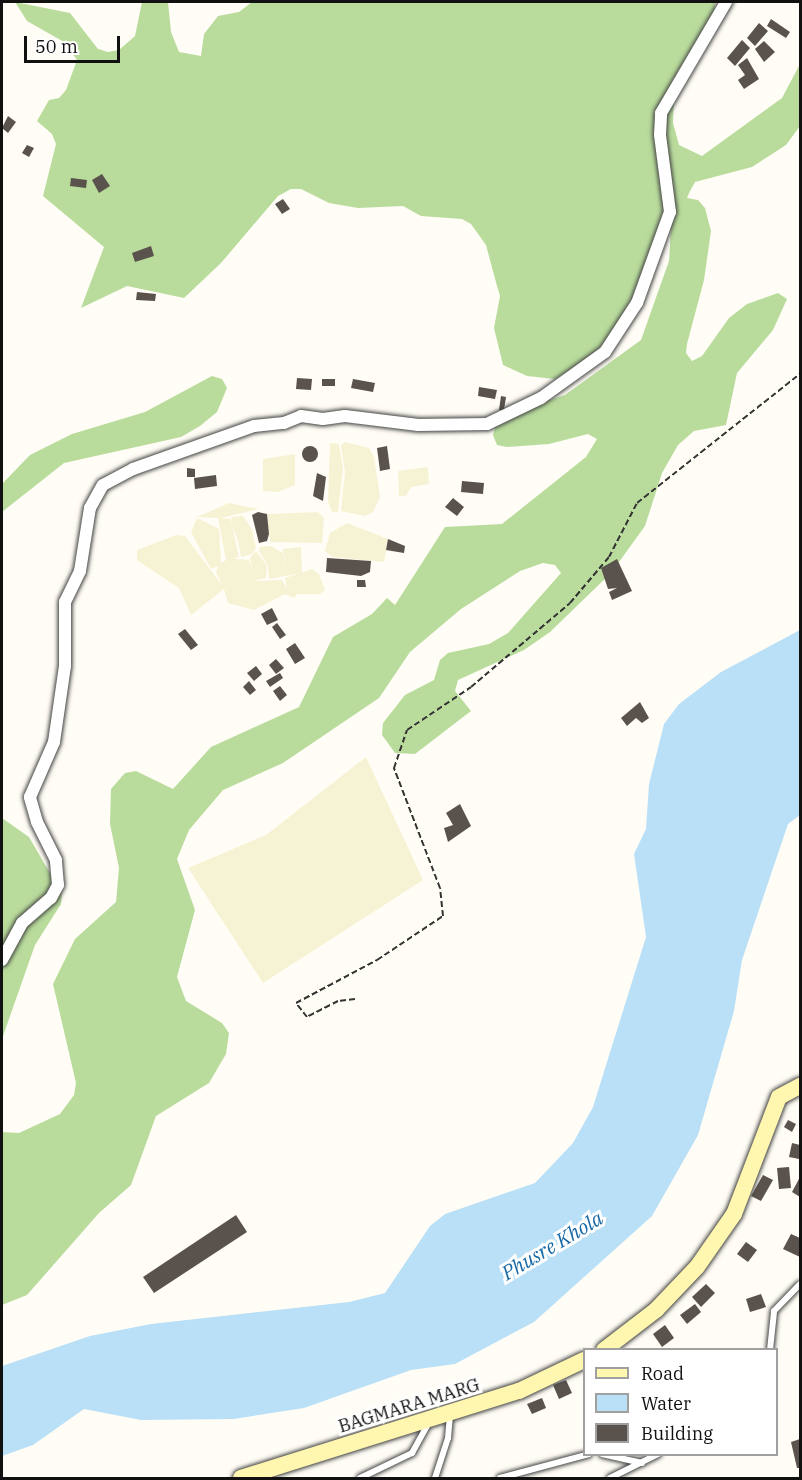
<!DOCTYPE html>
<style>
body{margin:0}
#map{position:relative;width:802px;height:1480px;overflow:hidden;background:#fffdf5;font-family:"IBM Plex Serif",serif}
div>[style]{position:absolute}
.farmland>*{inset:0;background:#f6f3d4}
.forest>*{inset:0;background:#b9dc9c}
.water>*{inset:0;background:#b9e0f7}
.building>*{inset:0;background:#5a524d}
.round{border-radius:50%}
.path>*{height:2px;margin-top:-1px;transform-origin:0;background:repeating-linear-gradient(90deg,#333 0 6px,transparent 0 9px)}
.roads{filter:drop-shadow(0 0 2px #444) drop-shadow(0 0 2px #444)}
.service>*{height:6px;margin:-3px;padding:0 3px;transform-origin:3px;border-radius:3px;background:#fff}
.minor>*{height:12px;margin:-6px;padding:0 6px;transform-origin:6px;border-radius:6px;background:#fff}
.secondary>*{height:16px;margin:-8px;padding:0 8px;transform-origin:8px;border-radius:8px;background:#fff6b0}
span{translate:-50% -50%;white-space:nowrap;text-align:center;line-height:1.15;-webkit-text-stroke:6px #fff;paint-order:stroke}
.street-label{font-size:18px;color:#111}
.water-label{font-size:20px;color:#1768a6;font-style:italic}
.frame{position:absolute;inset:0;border:3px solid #111;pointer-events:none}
.legend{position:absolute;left:583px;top:1348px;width:195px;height:108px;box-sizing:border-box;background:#fff;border:2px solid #a0a0a0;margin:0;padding:8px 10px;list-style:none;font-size:18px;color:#111}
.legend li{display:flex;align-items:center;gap:12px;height:30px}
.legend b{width:30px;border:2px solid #a0a0a0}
.scale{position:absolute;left:24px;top:36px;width:96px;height:27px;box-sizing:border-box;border:3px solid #111;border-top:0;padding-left:8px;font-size:18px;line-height:21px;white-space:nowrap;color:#111;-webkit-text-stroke:4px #fff;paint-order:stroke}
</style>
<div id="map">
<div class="farmland">
<i style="clip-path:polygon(345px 442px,369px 448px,374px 457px,380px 497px,373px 512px,365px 516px,341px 511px,345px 472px,341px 445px)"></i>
<i style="clip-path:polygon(330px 443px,339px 444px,343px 469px,338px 512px,332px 512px,328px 501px)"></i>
<i style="clip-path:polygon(295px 454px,295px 485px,278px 492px,263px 491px,263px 459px)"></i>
<i style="clip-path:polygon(428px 467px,429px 484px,411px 487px,406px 496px,399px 496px,398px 471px)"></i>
<i style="clip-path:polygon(229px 503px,259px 509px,221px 518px,230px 519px,232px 523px,231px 517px,243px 516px,252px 529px,256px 548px,252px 554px,241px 557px,238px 540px,232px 526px,239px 557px,234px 559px,249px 560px,253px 572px,250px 558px,256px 551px,267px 566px,266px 578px,253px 581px,282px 580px,287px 589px,285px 578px,312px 569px,319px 574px,325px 590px,320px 594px,297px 594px,294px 598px,285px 594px,254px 610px,228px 603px,224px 589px,191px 615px,179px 588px,137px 560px,137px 550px,176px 535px,185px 536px,222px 585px,216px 572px,218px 566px,211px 569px,191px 532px,197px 518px,219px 529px,221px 563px,226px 560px,218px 518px,197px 517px)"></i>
<i style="clip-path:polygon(318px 512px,324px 518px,322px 543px,270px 542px,267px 514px)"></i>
<i style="clip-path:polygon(347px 523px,388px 539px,384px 562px,332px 557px,325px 551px,330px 533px)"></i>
<i style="clip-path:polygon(271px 546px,283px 553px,286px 570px,283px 549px,301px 547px,302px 573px,269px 579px,268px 566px,259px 551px,260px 547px)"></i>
<i style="clip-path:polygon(366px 757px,423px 880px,263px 983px,188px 868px,266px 835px)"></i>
</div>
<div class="forest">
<i style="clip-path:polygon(15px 2px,70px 13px,98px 49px,108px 52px,119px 50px,135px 36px,142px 2px,168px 2px,171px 32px,179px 52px,201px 56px,204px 34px,218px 16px,239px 12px,252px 2px,715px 2px,714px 14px,674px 94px,673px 123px,679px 145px,702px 156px,782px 98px,800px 64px,800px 126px,786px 145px,752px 167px,695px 182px,690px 191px,687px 198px,698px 200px,705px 208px,711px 231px,704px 280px,687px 344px,686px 353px,692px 361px,702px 356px,729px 318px,747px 304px,778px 293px,787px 299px,773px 330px,737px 373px,726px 425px,694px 431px,678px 445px,662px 473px,645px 526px,611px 573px,550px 632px,524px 650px,458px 680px,455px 691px,471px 711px,415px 754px,395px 753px,382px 735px,383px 723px,405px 695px,434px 680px,440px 660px,448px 653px,489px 644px,508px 633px,561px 573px,555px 565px,543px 563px,520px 571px,461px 609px,410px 652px,379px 698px,283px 763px,223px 790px,189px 830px,177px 859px,195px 910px,177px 977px,186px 1001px,222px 1023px,229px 1033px,226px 1054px,209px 1083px,156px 1116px,131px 1185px,99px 1213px,27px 1295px,2px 1305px,2px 1132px,19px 1133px,60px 1114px,74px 1095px,76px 1083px,53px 984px,75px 939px,116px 902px,119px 868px,110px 824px,111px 789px,125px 773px,136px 771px,173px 789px,211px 747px,299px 707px,333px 637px,372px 614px,387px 598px,395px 605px,445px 527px,502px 524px,586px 457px,597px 439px,588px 434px,549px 444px,507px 447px,497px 445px,493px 435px,496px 425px,513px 412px,565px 395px,641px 340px,669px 261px,671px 228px,613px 333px,588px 360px,555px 379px,527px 376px,503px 365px,494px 328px,500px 296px,497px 286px,486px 245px,471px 224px,462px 219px,421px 216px,403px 206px,358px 208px,329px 203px,301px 189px,291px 189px,278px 196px,221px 263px,184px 298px,127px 286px,81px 308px,104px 247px,43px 196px,56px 144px,52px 134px,37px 121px,49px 100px,59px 98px,66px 90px,77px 60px,64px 42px,27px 21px)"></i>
<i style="clip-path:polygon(212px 376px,222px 379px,227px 388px,217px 412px,200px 426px,181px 437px,64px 463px,2px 512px,2px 484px,30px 455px,72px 434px,145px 412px)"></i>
<i style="clip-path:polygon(2px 818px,29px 837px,62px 894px,61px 904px,35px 945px,2px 1039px)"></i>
</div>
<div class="water">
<i style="clip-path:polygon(800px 630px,800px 815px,788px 824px,742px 960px,734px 1011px,698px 1135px,652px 1216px,534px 1322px,455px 1364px,411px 1370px,304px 1408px,234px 1419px,141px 1420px,84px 1409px,33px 1445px,2px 1456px,2px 1366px,90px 1336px,151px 1324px,349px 1302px,385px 1293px,430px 1226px,445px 1214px,535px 1183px,573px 1143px,593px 1107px,646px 937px,634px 854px,646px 829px,649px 784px,664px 724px,679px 704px,721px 672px)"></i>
</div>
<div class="building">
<i style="clip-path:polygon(771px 19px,790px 32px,786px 38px,767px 26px)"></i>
<i style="clip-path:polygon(759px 23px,768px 31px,755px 46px,747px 38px)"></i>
<i style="clip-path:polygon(742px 40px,750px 48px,735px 66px,727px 58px)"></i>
<i style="clip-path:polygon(764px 41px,775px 52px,764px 62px,755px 49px)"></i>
<i style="clip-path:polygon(747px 58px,759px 79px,744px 89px,738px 80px,745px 75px,738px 65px)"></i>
<i style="clip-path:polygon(8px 116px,16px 122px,8px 133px,2px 128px)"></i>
<i style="clip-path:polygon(27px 145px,34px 148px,29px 157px,22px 153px)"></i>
<i style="clip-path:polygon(102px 174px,110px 186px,99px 193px,92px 180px)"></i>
<i style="clip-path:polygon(71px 178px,87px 180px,86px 188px,70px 186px)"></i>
<i style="clip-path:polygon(283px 199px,290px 209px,282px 214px,275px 204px)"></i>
<i style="clip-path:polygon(151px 246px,154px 256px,135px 262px,132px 253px)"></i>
<i style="clip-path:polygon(137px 292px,156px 294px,155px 301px,136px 300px)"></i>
<i style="clip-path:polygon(297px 378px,312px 379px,311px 390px,296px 389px)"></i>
<i style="clip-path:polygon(322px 379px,335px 379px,335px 386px,322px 386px)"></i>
<i style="clip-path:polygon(353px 379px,375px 383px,373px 392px,351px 388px)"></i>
<i style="clip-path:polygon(479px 387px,497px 390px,495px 399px,478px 396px)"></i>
<i style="clip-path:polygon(501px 396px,506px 397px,504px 410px,499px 410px)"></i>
<i class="round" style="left:302px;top:446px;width:16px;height:16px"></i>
<i style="clip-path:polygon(387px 446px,390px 469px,380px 471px,377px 448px)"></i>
<i style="clip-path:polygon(187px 468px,195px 469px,195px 477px,187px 477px)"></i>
<i style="clip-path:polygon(317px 473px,326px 477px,323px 501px,313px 496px)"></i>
<i style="clip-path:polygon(216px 475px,217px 486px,195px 489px,194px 478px)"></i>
<i style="clip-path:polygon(462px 481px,484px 483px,483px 494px,461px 492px)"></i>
<i style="clip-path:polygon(453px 498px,464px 507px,457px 516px,445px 507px)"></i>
<i style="clip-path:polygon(258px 512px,267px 514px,269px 534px,267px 541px,259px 543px,252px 515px)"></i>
<i style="clip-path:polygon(388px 539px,405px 546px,404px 553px,386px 550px)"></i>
<i style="clip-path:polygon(327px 558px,371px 561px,370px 572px,361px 576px,326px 572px)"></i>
<i style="clip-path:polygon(617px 559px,632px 591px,612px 600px,609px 592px,617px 588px,608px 589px,601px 568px)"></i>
<i style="clip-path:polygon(357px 580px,365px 580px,366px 587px,357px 587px)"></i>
<i style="clip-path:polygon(272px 608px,278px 620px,267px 625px,261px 614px)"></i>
<i style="clip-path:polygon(277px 623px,286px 635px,280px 639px,272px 627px)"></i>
<i style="clip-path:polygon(185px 629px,198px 645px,191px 650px,178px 634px)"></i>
<i style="clip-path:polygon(295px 643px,305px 658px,295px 664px,286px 649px)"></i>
<i style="clip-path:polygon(276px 659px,284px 668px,276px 674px,269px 665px)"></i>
<i style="clip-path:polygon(256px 666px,262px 674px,254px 681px,247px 673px)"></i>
<i style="clip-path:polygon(280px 673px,283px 678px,270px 687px,266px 681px)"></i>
<i style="clip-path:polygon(249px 681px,256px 690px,250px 695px,243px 687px)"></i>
<i style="clip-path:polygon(280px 686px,287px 695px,280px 701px,273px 691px)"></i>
<i style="clip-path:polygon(640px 702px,649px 718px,642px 723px,636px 718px,627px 726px,621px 718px)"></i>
<i style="clip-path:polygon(460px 804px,471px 826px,448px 842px,444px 828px,453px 825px,446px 813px)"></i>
<i style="clip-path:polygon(788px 1120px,796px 1124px,792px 1132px,784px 1127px)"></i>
<i style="clip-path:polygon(792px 1143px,800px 1145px,799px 1159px,789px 1157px)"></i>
<i style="clip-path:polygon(789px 1167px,791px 1188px,779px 1189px,777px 1168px)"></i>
<i style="clip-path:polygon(763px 1175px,773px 1180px,761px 1201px,751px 1196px)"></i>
<i style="clip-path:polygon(800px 1177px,800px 1197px,792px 1192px)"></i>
<i style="clip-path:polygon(236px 1215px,247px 1232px,154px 1293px,143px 1277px)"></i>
<i style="clip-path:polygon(791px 1234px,800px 1238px,800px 1257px,783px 1249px)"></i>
<i style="clip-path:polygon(746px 1242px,757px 1250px,748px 1262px,737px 1254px)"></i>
<i style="clip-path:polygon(706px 1284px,715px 1293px,701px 1307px,692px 1297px)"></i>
<i style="clip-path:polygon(761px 1294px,766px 1307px,750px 1312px,746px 1299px)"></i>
<i style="clip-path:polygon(695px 1304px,701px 1312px,687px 1324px,680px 1315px)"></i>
<i style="clip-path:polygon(665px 1325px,674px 1338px,662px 1347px,653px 1334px)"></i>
<i style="clip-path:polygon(566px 1380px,572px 1393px,559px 1399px,553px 1385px)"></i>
<i style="clip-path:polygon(542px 1398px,546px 1408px,532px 1414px,527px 1404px)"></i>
<i style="clip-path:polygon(800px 1439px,800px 1468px,797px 1468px,791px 1442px)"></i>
</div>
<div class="path">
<i style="left:355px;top:999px;width:17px;rotate:173deg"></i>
<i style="left:338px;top:1001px;width:35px;rotate:153deg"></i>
<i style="left:307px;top:1017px;width:18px;rotate:-128deg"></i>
<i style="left:296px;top:1003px;width:92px;rotate:-28deg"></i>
<i style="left:377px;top:960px;width:79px;rotate:-33.7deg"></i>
<i style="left:443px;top:916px;width:28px;rotate:-96deg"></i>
<i style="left:440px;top:888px;width:129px;rotate:-111deg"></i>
<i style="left:394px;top:768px;width:40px;rotate:-71.1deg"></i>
<i style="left:407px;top:730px;width:77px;rotate:-33.9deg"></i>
<i style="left:471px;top:687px;width:130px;rotate:-40.3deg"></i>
<i style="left:570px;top:603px;width:60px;rotate:-49.7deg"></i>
<i style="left:609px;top:557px;width:61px;rotate:-62.6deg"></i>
<i style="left:637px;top:503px;width:208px;rotate:-38.4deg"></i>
</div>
<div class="roads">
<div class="service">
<i style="left:770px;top:1350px;width:39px;rotate:-84deg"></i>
<i style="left:774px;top:1311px;width:37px;rotate:-46deg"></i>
<i style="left:602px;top:1454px;width:41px;rotate:12.7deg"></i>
<i style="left:360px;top:1478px;width:58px;rotate:-25.7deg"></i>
<i style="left:412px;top:1453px;width:35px;rotate:-61deg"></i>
<i style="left:435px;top:1478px;width:42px;rotate:-72deg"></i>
<i style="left:448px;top:1438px;width:22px;rotate:-85deg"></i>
<i style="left:500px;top:1478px;width:92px;rotate:-15.1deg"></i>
<i style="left:610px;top:1478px;width:54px;rotate:-26.6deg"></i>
</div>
<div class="minor">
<i style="left:2px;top:960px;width:42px;rotate:-61.6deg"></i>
<i style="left:22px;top:923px;width:38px;rotate:-41deg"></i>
<i style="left:51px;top:898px;width:15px;rotate:-62deg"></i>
<i style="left:58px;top:885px;width:25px;rotate:-95deg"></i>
<i style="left:56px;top:860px;width:42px;rotate:-116.6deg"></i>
<i style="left:37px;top:822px;width:26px;rotate:-106deg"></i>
<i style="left:30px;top:797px;width:60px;rotate:-66.4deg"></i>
<i style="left:54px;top:742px;width:77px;rotate:-81.8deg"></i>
<i style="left:65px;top:666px;width:64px;rotate:-90deg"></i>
<i style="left:65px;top:602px;width:34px;rotate:-64deg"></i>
<i style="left:80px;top:571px;width:64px;rotate:-81deg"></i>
<i style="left:90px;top:508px;width:26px;rotate:-61deg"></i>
<i style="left:103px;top:485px;width:34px;rotate:-28deg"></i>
<i style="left:133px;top:469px;width:128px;rotate:-19.6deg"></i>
<i style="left:254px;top:426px;width:30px;rotate:-6deg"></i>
<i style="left:284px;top:423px;width:18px;rotate:-22deg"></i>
<i style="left:301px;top:416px;width:22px;rotate:8deg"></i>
<i style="left:323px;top:419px;width:22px;rotate:-8deg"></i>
<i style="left:345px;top:416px;width:74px;rotate:7deg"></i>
<i style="left:418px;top:425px;width:69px;rotate:-0.8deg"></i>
<i style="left:487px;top:424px;width:60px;rotate:-25.7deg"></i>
<i style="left:541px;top:398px;width:79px;rotate:-35.7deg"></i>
<i style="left:605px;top:352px;width:59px;rotate:-56.9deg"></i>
<i style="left:637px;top:303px;width:97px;rotate:-70.1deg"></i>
<i style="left:670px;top:212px;width:78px;rotate:-97.4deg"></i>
<i style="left:660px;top:135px;width:22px;rotate:-87deg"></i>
<i style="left:661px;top:113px;width:129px;rotate:-59.6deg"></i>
</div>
<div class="secondary">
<i style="left:604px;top:1350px;width:66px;rotate:-37.6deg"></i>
<i style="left:656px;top:1310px;width:59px;rotate:-46.4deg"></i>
<i style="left:697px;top:1267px;width:65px;rotate:-55.1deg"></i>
<i style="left:734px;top:1214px;width:125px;rotate:-69deg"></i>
<i style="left:779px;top:1097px;width:24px;rotate:-28deg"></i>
<i style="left:241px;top:1478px;width:291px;rotate:-17.4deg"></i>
<i style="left:519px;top:1391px;width:72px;rotate:-25.5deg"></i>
</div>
</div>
<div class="street-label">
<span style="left:409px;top:1406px;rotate:-17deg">BAGMARA MARG</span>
</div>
<div class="water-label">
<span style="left:552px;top:1245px;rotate:-31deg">Phusre Khola</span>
</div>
<div class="frame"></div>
<ul class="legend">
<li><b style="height:8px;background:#fff6b0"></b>Road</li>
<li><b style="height:16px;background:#b9e0f7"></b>Water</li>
<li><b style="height:16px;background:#5a524d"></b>Building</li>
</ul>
<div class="scale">50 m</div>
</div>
